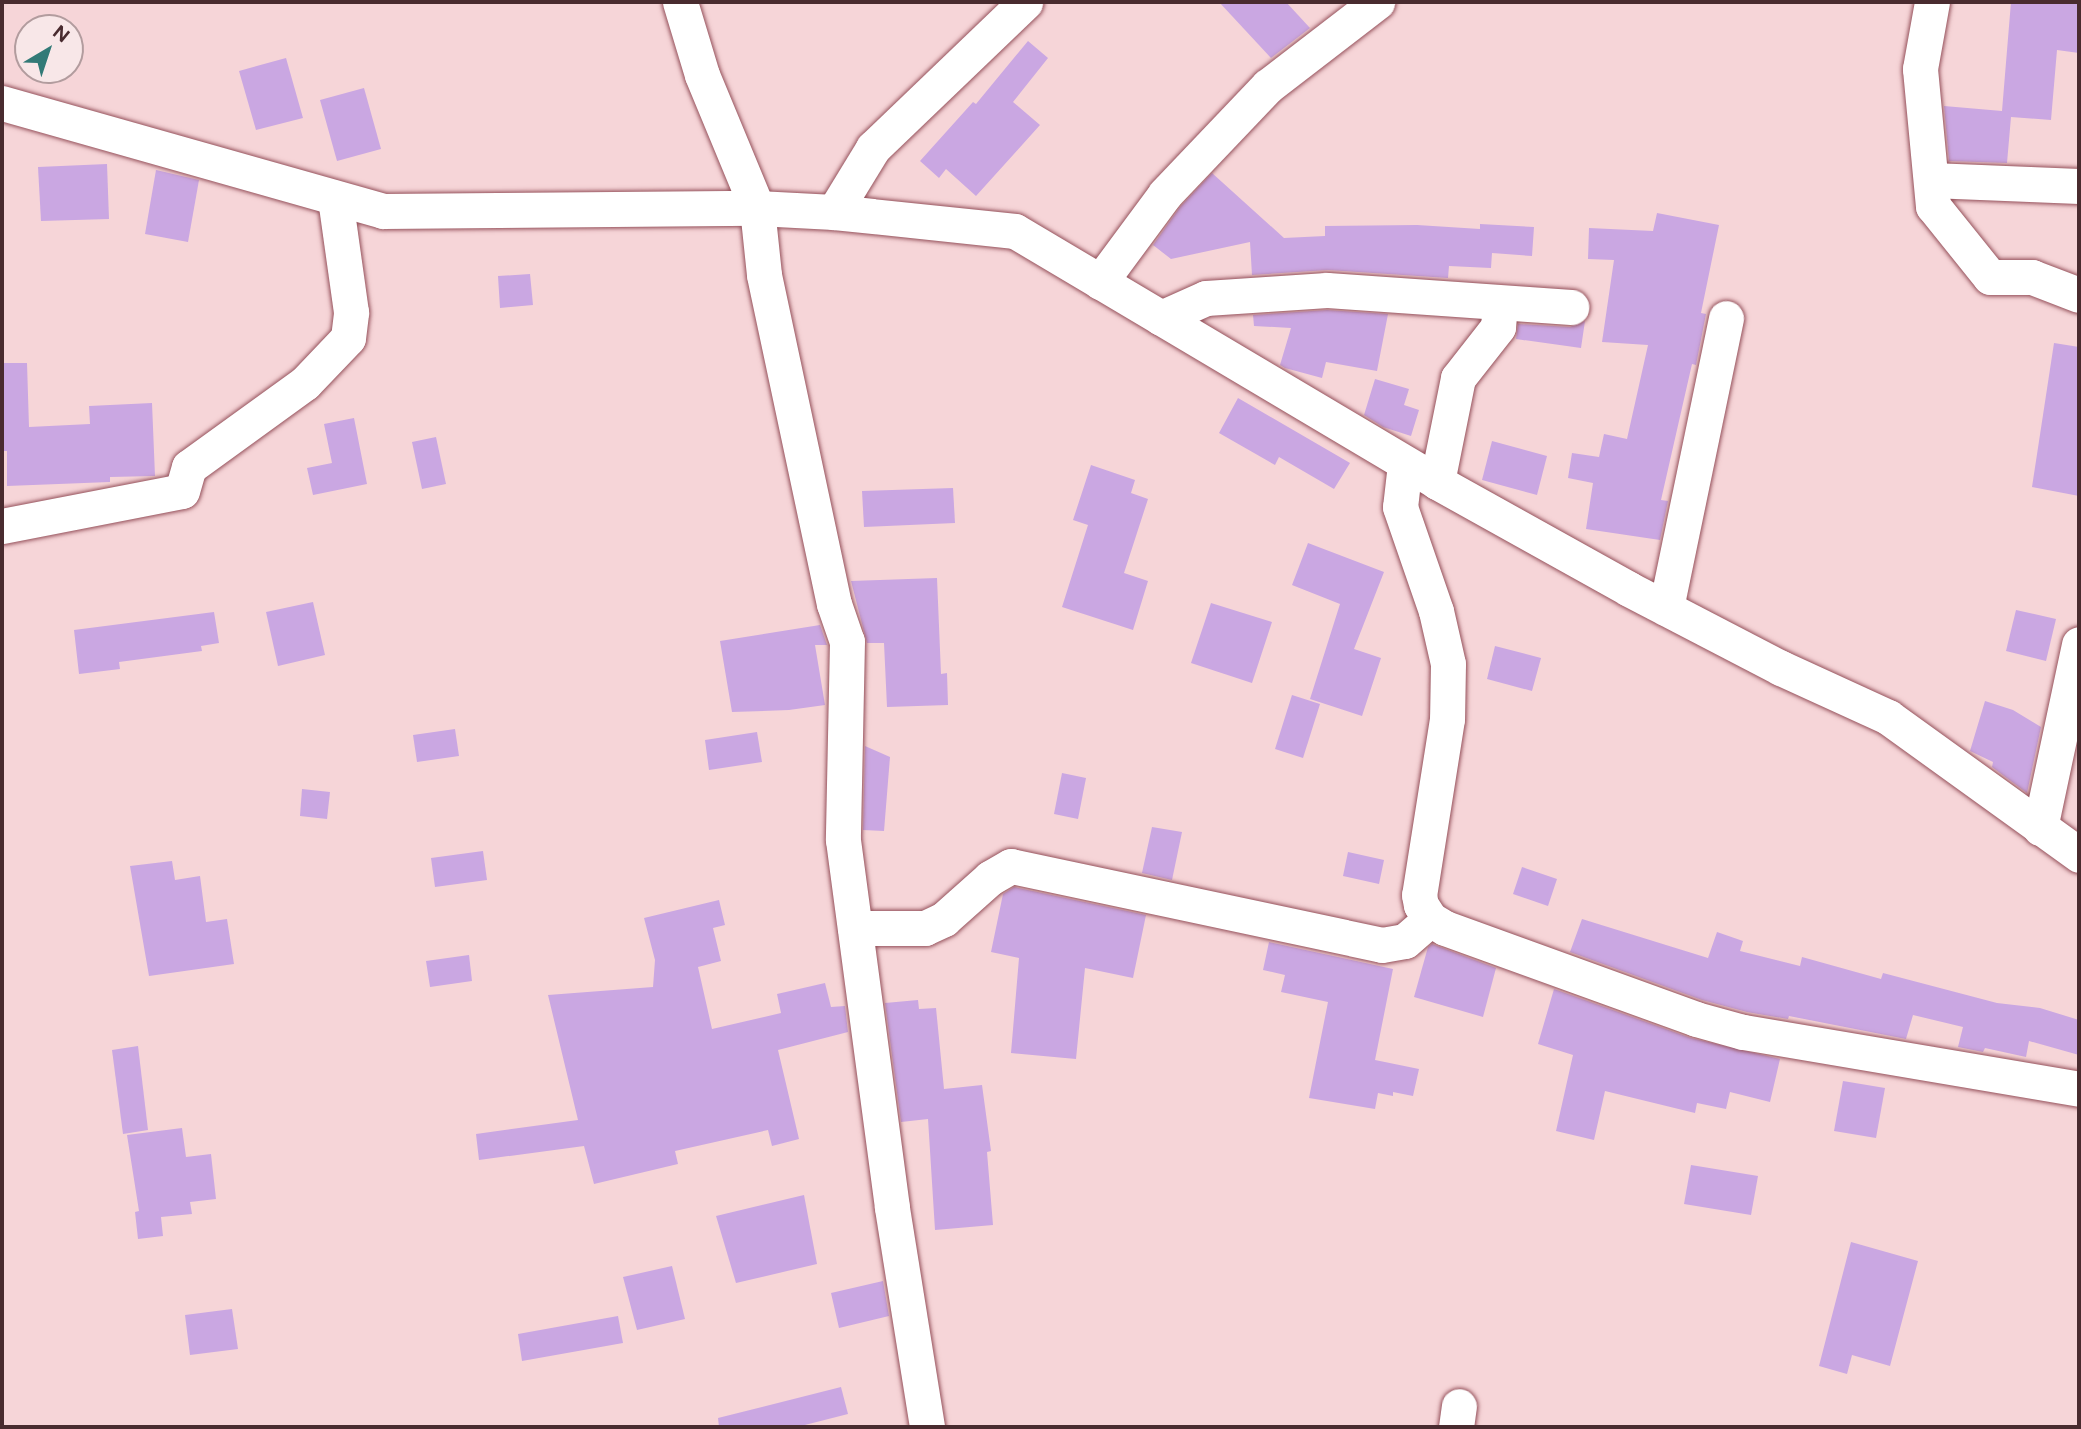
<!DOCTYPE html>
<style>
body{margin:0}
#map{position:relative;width:2081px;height:1429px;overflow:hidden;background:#f6d5d8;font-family:Figtree,sans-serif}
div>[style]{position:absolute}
.building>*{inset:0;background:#caa7e2}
.roads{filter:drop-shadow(0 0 2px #95515b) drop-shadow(0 0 2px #95515b)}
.minor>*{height:35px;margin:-17.5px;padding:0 17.5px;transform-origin:17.5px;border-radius:17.5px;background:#fff}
span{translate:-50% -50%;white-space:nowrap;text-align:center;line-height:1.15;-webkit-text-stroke:5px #f8e7e8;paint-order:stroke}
.frame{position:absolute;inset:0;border:4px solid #492b2f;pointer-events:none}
.north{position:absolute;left:14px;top:14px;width:70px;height:70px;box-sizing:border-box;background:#f8e7e8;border:2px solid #b29c9e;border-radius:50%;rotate:39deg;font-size:19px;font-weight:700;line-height:28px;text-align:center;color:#492b2f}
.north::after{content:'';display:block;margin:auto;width:24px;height:32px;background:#327a77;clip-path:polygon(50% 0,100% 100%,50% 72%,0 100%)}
</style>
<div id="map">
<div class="building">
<i style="clip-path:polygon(1219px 2px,1286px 2px,1310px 28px,1271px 58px)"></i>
<i style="clip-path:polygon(2011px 2px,2079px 2px,2079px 53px,2057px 50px,2051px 120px,2011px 117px,2007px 163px,1949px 161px,1944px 106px,2002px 111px)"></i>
<i style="clip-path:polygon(1028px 41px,1048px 58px,1013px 102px,1040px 125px,976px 196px,946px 169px,939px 178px,920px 161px,973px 102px,976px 104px)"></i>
<i style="clip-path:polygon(286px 58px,303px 118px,256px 130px,239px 71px)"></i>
<i style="clip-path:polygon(364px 88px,381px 149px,337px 161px,320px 100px)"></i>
<i style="clip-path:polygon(107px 164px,109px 219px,41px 221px,38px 167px)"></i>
<i style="clip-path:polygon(156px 170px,199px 180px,188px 242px,145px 234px)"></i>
<i style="clip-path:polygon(1212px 173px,1284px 238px,1325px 236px,1325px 226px,1417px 225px,1480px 229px,1480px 224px,1534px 227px,1532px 256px,1492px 253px,1491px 268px,1449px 266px,1448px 278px,1328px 270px,1252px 275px,1250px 242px,1171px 259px,1153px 245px,1180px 207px)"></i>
<i style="clip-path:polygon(1657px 213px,1719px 225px,1701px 313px,1706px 314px,1696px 365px,1692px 364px,1661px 500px,1668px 501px,1660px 540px,1586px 529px,1593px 483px,1568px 478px,1572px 453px,1599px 457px,1604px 434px,1627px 439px,1648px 345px,1602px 342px,1614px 260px,1588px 259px,1589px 228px,1653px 231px)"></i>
<i style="clip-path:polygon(530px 274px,533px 305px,500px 308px,498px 276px)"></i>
<i style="clip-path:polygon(1327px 310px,1388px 314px,1377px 371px,1326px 362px,1322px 378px,1285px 368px,1280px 365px,1291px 328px,1254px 326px,1253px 315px)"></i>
<i style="clip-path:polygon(1585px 321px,1581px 348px,1516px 339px,1518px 324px,1570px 327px)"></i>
<i style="clip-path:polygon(2054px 343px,2079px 347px,2079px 496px,2032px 487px)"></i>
<i style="clip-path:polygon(2px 363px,27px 363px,29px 427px,90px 424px,89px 406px,152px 403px,155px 476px,110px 477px,110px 482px,7px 486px,7px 451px,2px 451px)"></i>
<i style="clip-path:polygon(1375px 379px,1409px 389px,1404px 405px,1419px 410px,1411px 436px,1383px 427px,1364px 415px)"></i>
<i style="clip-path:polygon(1238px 398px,1350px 463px,1334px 489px,1279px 457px,1275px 465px,1219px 433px)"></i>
<i style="clip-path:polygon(354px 418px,367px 484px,313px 495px,307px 468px,332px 463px,324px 424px)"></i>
<i style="clip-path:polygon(436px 437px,446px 484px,422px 489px,412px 442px)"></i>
<i style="clip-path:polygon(1492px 441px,1547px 456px,1537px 495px,1482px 480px)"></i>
<i style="clip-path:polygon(1091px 465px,1135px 480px,1131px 493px,1148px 499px,1124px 573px,1148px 581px,1133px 630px,1062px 607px,1088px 525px,1073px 520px)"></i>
<i style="clip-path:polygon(953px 488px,955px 523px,864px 527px,862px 491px)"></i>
<i style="clip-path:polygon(1308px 543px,1384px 572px,1354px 649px,1381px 658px,1362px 716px,1310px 699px,1340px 604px,1292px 585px)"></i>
<i style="clip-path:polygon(937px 578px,941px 674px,947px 673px,948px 705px,887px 707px,884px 643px,867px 643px,851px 581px)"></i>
<i style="clip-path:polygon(313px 602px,325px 655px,278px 666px,266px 612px)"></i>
<i style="clip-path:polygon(1211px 603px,1272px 622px,1252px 683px,1191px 663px)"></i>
<i style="clip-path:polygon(2016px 610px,2056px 619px,2046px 661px,2006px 651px)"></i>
<i style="clip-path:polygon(214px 612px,219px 643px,201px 646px,202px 651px,119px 662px,120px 669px,79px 674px,74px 630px)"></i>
<i style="clip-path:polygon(820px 625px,827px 645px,815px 645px,825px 705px,789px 710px,732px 712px,720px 641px)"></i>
<i style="clip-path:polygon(1495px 646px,1541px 658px,1532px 691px,1487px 679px)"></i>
<i style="clip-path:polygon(1292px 695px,1320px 704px,1303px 758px,1275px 749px)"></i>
<i style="clip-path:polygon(1985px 701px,2013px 710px,2041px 727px,2027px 793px,1992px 767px,1993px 762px,1970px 751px)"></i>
<i style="clip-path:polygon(455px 729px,459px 756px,417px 762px,413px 735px)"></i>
<i style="clip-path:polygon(757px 732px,762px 762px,709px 770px,705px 740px)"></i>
<i style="clip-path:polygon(865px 746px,890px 757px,884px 831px,863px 830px)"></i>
<i style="clip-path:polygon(1062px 773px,1086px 778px,1078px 819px,1054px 814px)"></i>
<i style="clip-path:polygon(302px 789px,330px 792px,327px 819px,300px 816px)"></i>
<i style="clip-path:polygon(1152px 827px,1182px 832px,1172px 880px,1142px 873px)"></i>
<i style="clip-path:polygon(483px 851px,487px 880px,435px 887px,431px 858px)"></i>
<i style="clip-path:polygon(1348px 852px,1384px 860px,1379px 884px,1343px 876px)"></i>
<i style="clip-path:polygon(172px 861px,175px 880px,200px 876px,206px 922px,227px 919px,234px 964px,149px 976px,130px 866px)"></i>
<i style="clip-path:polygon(1522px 867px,1557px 879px,1548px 906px,1513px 894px)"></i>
<i style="clip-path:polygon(1014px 887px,1146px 915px,1133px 978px,1085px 968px,1076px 1059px,1011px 1053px,1019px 958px,991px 952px,1003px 894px)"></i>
<i style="clip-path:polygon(719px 900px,725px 925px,713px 928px,721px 961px,698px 967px,712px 1029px,781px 1013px,777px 994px,825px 983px,831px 1007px,845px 1006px,848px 1032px,778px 1050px,799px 1139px,772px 1146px,768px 1130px,675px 1151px,678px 1164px,594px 1184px,584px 1146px,479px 1160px,476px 1134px,578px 1120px,548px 995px,653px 987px,655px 960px,644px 918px)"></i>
<i style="clip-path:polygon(1582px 919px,1708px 958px,1717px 932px,1743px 941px,1740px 951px,1800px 966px,1802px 957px,1881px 979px,1883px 973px,1997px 1003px,2040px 1008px,2079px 1020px,2079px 1055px,2029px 1041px,2026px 1057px,1985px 1048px,1983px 1052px,1958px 1047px,1963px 1027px,1913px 1015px,1906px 1039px,1789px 1016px,1788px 1019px,1747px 1012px,1702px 1000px,1570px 952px)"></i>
<i style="clip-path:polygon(1269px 942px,1393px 969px,1375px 1060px,1419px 1069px,1413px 1096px,1393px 1092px,1393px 1096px,1378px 1093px,1375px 1109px,1309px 1098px,1328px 1002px,1281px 992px,1285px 975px,1263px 970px)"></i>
<i style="clip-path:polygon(1432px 944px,1496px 968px,1483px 1017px,1414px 997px,1428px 947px)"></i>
<i style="clip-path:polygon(469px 955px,472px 981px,430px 987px,426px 961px)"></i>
<i style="clip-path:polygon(1554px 989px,1691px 1038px,1780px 1059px,1770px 1102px,1730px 1092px,1726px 1109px,1697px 1103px,1695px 1113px,1605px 1091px,1594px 1140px,1556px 1131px,1573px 1055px,1538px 1044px)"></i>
<i style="clip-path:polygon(918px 1000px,919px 1009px,936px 1008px,944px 1089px,982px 1085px,991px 1151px,987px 1152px,993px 1225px,935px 1230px,928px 1119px,901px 1122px,885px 1003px)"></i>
<i style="clip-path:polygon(138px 1046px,148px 1130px,123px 1134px,112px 1050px)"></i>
<i style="clip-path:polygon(1843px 1081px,1885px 1088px,1876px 1138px,1834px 1131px)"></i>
<i style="clip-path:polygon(182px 1128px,186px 1157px,211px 1154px,216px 1199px,190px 1202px,192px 1214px,161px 1217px,163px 1236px,138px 1239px,135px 1212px,139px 1211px,127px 1135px)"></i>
<i style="clip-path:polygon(1691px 1165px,1758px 1176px,1751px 1215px,1684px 1204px)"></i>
<i style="clip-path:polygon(804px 1195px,817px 1264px,736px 1283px,716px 1216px)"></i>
<i style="clip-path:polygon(1851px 1242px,1918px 1261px,1890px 1366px,1852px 1355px,1847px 1374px,1819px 1366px)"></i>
<i style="clip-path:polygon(672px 1266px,685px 1319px,637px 1330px,623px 1277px)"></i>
<i style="clip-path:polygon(883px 1281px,889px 1316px,839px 1328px,831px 1293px)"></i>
<i style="clip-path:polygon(232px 1309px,238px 1349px,190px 1355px,185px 1315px)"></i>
<i style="clip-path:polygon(618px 1316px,623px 1343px,522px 1361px,518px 1334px)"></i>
<i style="clip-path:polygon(841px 1387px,848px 1414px,797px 1427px,719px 1427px,718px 1418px)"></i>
</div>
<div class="roads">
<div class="minor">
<i style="left:680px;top:2px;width:76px;rotate:73.2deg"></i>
<i style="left:702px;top:75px;width:144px;rotate:67.5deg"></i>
<i style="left:757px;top:208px;width:67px;rotate:84deg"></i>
<i style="left:764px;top:275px;width:336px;rotate:78deg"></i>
<i style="left:834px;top:604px;width:39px;rotate:71deg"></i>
<i style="left:847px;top:641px;width:199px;rotate:91.2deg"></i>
<i style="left:843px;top:840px;width:371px;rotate:82.4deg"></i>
<i style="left:892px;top:1208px;width:222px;rotate:80.9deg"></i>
<i style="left:1932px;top:2px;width:68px;rotate:100.2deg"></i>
<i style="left:1920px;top:69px;width:138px;rotate:84.6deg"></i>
<i style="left:1933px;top:206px;width:91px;rotate:51.2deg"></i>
<i style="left:1990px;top:277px;width:42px"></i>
<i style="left:2032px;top:277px;width:50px;rotate:21deg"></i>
<i style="left:2px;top:103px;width:396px;rotate:15.8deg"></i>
<i style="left:383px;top:211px;width:374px;rotate:-0.5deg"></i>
<i style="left:757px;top:208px;width:77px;rotate:3deg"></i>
<i style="left:834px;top:212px;width:182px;rotate:6deg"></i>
<i style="left:1015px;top:231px;width:491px;rotate:30.7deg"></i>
<i style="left:1437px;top:482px;width:220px;rotate:29.1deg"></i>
<i style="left:1629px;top:589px;width:171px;rotate:27.5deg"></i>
<i style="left:1781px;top:668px;width:118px;rotate:24.6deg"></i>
<i style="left:1888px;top:717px;width:236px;rotate:35.8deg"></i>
<i style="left:1931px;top:180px;width:148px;rotate:2.3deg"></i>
<i style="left:834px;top:212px;width:75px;rotate:-58.6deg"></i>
<i style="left:873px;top:148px;width:211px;rotate:-43.8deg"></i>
<i style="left:1100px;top:282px;width:109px;rotate:-53.5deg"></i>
<i style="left:1165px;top:194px;width:149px;rotate:-46.4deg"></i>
<i style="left:1268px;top:86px;width:138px;rotate:-37.6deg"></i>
<i style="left:1161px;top:318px;width:49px;rotate:-24deg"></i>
<i style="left:1206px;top:298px;width:121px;rotate:-3.8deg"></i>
<i style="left:1327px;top:290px;width:245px;rotate:4deg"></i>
<i style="left:1405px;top:464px;width:43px;rotate:96.6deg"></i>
<i style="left:1400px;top:507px;width:110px;rotate:70.9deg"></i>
<i style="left:1436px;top:611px;width:54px;rotate:77.2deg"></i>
<i style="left:1448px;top:664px;width:55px;rotate:91deg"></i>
<i style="left:1447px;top:719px;width:178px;rotate:99deg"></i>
<i style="left:1419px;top:895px;width:10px;rotate:79deg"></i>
<i style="left:1421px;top:905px;width:17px;rotate:57deg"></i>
<i style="left:1430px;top:919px;width:17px;rotate:31deg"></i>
<i style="left:1445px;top:928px;width:267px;rotate:19.9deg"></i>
<i style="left:1696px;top:1019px;width:49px;rotate:15.5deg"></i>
<i style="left:1743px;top:1032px;width:341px;rotate:9.6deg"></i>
<i style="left:1437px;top:482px;width:106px;rotate:-78.6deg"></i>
<i style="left:1458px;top:378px;width:65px;rotate:-51.9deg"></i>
<i style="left:1498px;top:327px;width:24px;rotate:-85deg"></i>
<i style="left:2px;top:526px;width:183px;rotate:-11deg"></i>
<i style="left:182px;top:491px;width:25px;rotate:-74deg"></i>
<i style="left:189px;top:467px;width:143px;rotate:-35.9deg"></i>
<i style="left:305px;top:383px;width:62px;rotate:-46.3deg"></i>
<i style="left:348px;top:338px;width:26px;rotate:-83deg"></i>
<i style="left:351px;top:312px;width:115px;rotate:-98deg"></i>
<i style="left:1666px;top:608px;width:296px;rotate:-78.3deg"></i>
<i style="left:2040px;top:828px;width:188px;rotate:-78deg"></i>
<i style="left:855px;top:928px;width:70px"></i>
<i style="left:925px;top:928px;width:21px;rotate:-25deg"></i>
<i style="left:944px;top:919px;width:62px;rotate:-41.7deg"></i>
<i style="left:990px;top:878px;width:24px;rotate:-30deg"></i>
<i style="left:1011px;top:866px;width:379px;rotate:12deg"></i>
<i style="left:1382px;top:945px;width:23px;rotate:-10deg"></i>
<i style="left:1405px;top:941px;width:33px;rotate:-41deg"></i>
<i style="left:1456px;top:1427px;width:21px;rotate:-82deg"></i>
</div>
</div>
<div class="frame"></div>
<div class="north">N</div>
</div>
